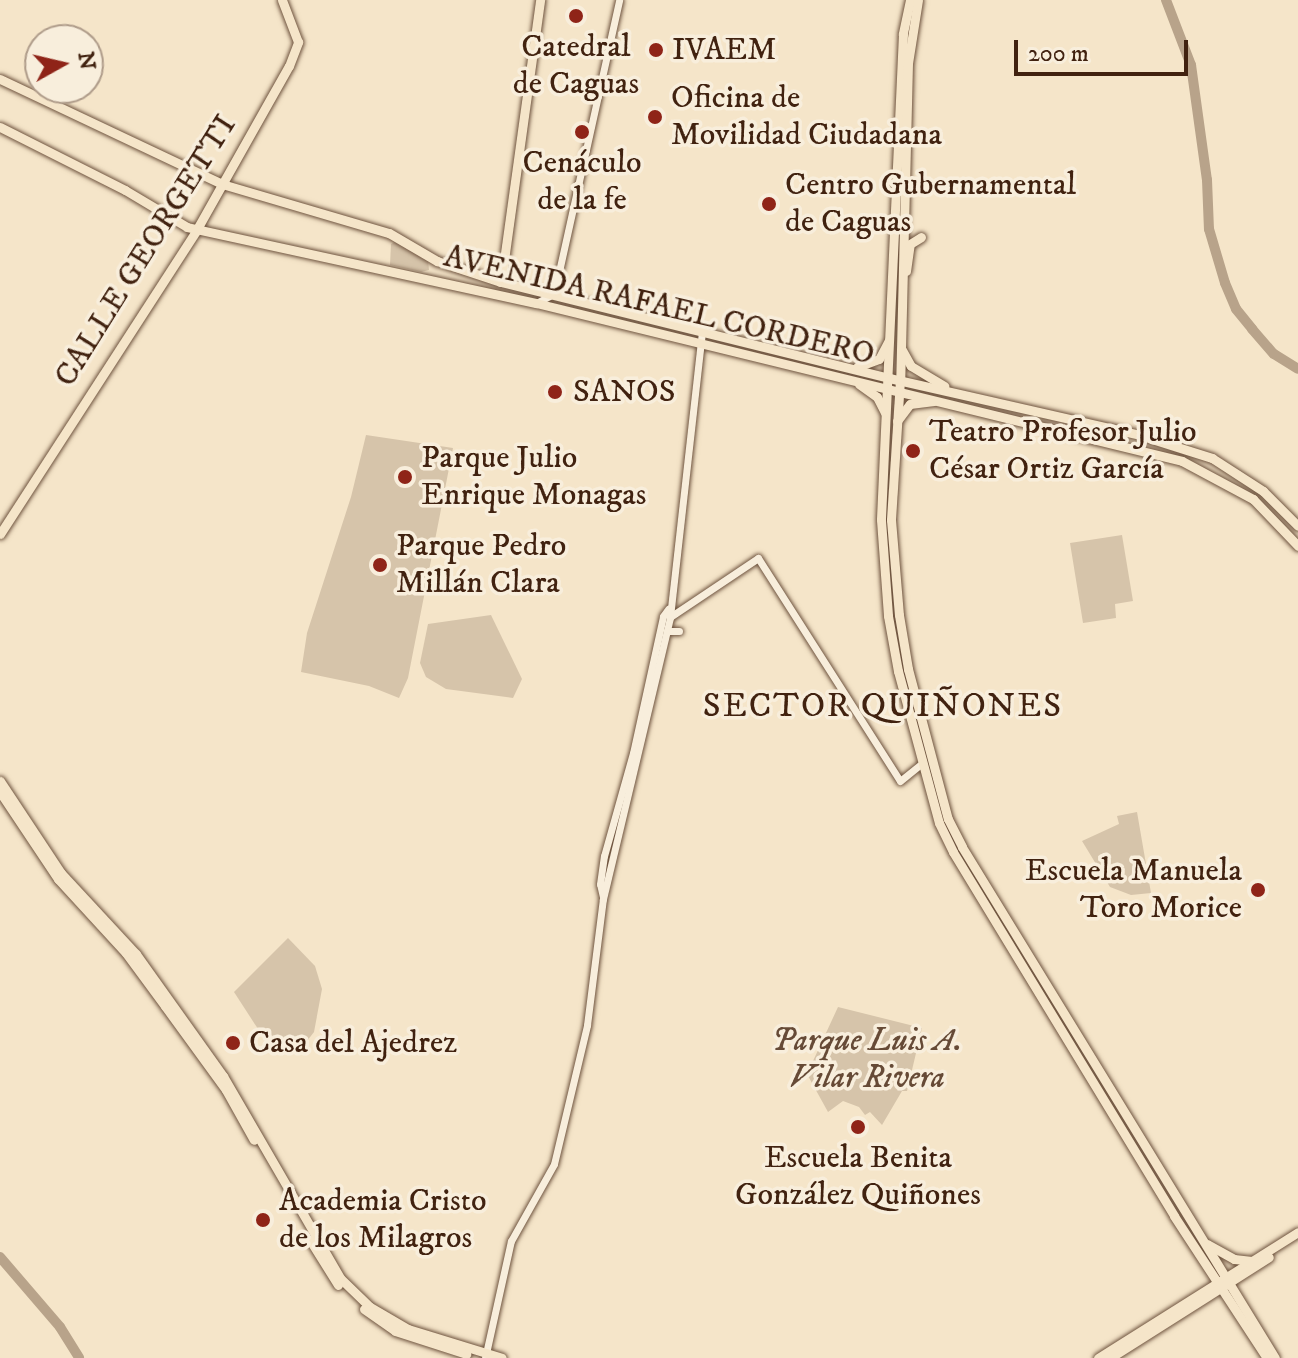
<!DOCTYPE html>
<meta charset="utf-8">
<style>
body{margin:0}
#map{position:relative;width:1298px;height:1358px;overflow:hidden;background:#f5e5c9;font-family:"IM FELL DW Pica",serif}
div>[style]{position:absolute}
.green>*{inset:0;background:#d6c4aa}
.river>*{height:10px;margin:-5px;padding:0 5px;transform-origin:5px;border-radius:5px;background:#b8a38a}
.roads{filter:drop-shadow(0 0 2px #6e533e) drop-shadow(0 0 2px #6e533e)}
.minor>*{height:7px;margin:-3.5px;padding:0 3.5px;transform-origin:3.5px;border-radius:3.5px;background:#f8eedc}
.major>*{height:9px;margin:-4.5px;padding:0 4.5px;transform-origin:4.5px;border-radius:4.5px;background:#f5e5c9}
.dots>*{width:22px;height:22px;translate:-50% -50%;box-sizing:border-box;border:4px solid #f8eedc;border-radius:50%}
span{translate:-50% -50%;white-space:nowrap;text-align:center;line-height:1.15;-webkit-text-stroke:7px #f8eedc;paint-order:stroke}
.poi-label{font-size:32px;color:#412210}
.left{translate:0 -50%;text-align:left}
.right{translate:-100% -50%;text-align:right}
.street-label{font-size:32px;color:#412210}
.park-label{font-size:32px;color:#664a36;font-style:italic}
.neighbourhood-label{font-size:34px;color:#412210;letter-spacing:2px}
.north{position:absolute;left:24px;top:24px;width:80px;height:80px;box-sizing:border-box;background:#f8eedc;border:2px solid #af9c8a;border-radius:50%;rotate:82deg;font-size:22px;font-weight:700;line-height:32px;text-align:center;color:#412210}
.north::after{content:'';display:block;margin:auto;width:28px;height:36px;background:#8f2418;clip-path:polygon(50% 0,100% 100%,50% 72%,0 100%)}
.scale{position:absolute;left:1014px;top:40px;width:174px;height:36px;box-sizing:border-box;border:4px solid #412210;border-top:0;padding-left:10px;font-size:24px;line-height:28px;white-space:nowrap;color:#412210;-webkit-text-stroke:6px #f8eedc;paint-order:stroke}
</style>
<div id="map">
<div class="green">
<i style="clip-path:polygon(395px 242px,428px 260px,429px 270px,421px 272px,390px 265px,391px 244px)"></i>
<i style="clip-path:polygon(366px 435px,453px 448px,408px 678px,399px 698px,369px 686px,301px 672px,307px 633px,351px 497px)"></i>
<i style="clip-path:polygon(1122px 535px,1133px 601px,1115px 604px,1116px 618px,1083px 623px,1070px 543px)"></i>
<i style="clip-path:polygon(491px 615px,522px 679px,513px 698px,446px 689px,426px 677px,420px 663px,428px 624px)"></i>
<i style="clip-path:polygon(1137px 812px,1151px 893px,1131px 895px,1110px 887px,1082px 841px,1119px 824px,1117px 816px)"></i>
<i style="clip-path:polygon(288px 938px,315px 966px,322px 989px,314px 1032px,300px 1050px,271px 1049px,234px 992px)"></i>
<i style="clip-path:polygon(838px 1007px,922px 1028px,907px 1091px,902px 1091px,882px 1125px,870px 1112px,865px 1115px,859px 1107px,843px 1101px,828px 1112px,807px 1074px)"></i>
</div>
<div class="river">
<i style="left:1166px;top:0;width:70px;rotate:69deg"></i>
<i style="left:1191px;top:65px;width:116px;rotate:82.1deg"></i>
<i style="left:1207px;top:180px;width:49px;rotate:87.7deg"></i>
<i style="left:1209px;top:229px;width:56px;rotate:73.5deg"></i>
<i style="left:1225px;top:283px;width:28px;rotate:67deg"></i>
<i style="left:1236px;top:309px;width:26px;rotate:51deg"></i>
<i style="left:1252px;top:329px;width:33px;rotate:49deg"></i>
<i style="left:1274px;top:354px;width:28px;rotate:32deg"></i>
<i style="left:0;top:1257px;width:92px;rotate:49.4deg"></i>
<i style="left:60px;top:1327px;width:36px;rotate:58deg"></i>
</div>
<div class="roads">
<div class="minor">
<i style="left:536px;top:303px;width:20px;rotate:-27deg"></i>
<i style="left:554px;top:294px;width:301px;rotate:-77.5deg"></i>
<i style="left:670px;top:617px;width:106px;rotate:-33.8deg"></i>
<i style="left:758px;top:558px;width:264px;rotate:57.5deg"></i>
<i style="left:900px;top:781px;width:28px;rotate:-39deg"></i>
<i style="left:667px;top:631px;width:12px"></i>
<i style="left:603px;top:897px;width:13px;rotate:-103deg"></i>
<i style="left:600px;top:884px;width:28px;rotate:-82deg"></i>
<i style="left:604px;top:856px;width:107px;rotate:-74.3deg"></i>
<i style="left:633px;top:753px;width:140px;rotate:-77.6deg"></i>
<i style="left:663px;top:616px;width:9px;rotate:-54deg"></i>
<i style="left:485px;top:1358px;width:120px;rotate:-77.5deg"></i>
<i style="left:511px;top:1241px;width:88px;rotate:-60.8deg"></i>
<i style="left:554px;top:1164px;width:143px;rotate:-76.6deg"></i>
<i style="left:587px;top:1025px;width:127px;rotate:-82.8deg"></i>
<i style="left:603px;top:899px;width:290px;rotate:-76.6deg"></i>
<i style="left:670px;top:617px;width:289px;rotate:-83.6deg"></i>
</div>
<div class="major">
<i style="left:910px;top:0;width:35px;rotate:102deg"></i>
<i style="left:903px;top:34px;width:486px;rotate:92.6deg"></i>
<i style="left:881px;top:520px;width:96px;rotate:85.8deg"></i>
<i style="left:888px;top:616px;width:56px;rotate:79.7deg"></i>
<i style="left:898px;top:671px;width:157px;rotate:74.9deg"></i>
<i style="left:939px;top:823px;width:32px;rotate:64deg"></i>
<i style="left:953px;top:852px;width:426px;rotate:58.7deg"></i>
<i style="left:1174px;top:1216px;width:170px;rotate:56.8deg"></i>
<i style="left:918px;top:0;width:64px;rotate:99deg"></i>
<i style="left:908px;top:63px;width:317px;rotate:91.4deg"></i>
<i style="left:900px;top:380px;width:140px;rotate:93.7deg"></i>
<i style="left:891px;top:520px;width:95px;rotate:85.2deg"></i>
<i style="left:899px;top:615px;width:55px;rotate:80.5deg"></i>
<i style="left:908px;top:669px;width:155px;rotate:75.1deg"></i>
<i style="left:948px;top:819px;width:31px;rotate:63deg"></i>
<i style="left:962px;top:847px;width:599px;rotate:58.51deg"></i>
<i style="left:0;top:79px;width:246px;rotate:25.3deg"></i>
<i style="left:222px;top:184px;width:174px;rotate:16.4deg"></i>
<i style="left:389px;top:233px;width:56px;rotate:30.3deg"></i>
<i style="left:437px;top:261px;width:67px;rotate:18.2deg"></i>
<i style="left:501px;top:282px;width:400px;rotate:13.9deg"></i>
<i style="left:889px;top:378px;width:256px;rotate:12.8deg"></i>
<i style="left:1139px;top:435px;width:77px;rotate:17.5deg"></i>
<i style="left:1212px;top:458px;width:61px;rotate:32.9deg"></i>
<i style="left:1263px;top:491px;width:49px;rotate:45deg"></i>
<i style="left:0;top:127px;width:140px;rotate:26.7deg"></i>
<i style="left:125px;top:190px;width:72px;rotate:30.8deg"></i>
<i style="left:187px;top:227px;width:357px;rotate:12.3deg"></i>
<i style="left:536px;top:303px;width:665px;rotate:13.74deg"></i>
<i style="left:1182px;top:461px;width:81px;rotate:28.2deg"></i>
<i style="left:1253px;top:499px;width:65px;rotate:46.2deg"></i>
<i style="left:906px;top:271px;width:27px;rotate:-82deg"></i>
<i style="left:910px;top:244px;width:13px;rotate:-32deg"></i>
<i style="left:501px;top:282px;width:285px;rotate:-82.1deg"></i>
<i style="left:902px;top:350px;width:18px;rotate:61deg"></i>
<i style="left:911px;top:366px;width:39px;rotate:31deg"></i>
<i style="left:857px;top:367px;width:23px;rotate:-20deg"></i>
<i style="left:879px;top:359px;width:21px;rotate:-62deg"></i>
<i style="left:859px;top:384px;width:22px;rotate:36deg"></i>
<i style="left:877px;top:397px;width:18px;rotate:63deg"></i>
<i style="left:897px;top:421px;width:21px;rotate:-53deg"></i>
<i style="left:910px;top:404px;width:24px;rotate:-7deg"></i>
<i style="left:0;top:534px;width:363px;rotate:-57.1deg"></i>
<i style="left:197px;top:229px;width:187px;rotate:-60.6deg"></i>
<i style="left:289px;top:66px;width:26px;rotate:-69deg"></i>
<i style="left:298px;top:42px;width:45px;rotate:-110.9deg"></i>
<i style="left:0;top:781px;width:110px;rotate:56.5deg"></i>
<i style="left:61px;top:873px;width:110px;rotate:47.2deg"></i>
<i style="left:136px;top:954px;width:150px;rotate:54.5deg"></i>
<i style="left:223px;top:1076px;width:233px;rotate:59.9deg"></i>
<i style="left:340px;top:1278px;width:42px;rotate:44deg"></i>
<i style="left:370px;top:1307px;width:44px;rotate:30.1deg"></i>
<i style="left:408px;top:1329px;width:98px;rotate:17.1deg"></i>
<i style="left:0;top:792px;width:105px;rotate:56.3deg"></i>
<i style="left:58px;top:879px;width:100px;rotate:47.4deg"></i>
<i style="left:126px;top:953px;width:66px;rotate:53.7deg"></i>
<i style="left:165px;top:1006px;width:104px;rotate:54deg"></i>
<i style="left:226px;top:1090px;width:57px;rotate:60.8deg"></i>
<i style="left:310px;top:1240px;width:53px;rotate:58.1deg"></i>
<i style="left:1207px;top:1244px;width:31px;rotate:29deg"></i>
<i style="left:1234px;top:1259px;width:18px;rotate:6deg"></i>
<i style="left:364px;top:1309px;width:38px;rotate:35deg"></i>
<i style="left:395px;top:1331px;width:75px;rotate:17.9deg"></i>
<i style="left:1098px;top:1358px;width:236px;rotate:-32.2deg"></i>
<i style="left:1110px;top:1358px;width:188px;rotate:-32.4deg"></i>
</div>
</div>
<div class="dots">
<i style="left:576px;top:16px;background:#8f2418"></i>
<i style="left:656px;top:50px;background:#8f2418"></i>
<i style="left:655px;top:117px;background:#8f2418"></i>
<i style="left:582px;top:132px;background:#8f2418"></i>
<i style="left:769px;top:204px;background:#8f2418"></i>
<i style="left:555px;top:392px;background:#8f2418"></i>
<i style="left:913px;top:451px;background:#8f2418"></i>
<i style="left:405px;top:477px;background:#8f2418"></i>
<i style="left:380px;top:565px;background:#8f2418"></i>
<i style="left:1258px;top:890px;background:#8f2418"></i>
<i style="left:233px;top:1043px;background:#8f2418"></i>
<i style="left:858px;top:1127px;background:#8f2418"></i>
<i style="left:263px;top:1220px;background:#8f2418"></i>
</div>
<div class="poi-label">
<span style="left:576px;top:66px">Catedral<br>de Caguas</span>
<span class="left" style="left:672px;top:50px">IVAEM</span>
<span class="left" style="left:671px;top:117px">Oficina de<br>Movilidad Ciudadana</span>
<span style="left:582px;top:182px">Cenáculo<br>de la fe</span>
<span class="left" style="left:785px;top:204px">Centro Gubernamental<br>de Caguas</span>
<span class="left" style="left:573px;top:392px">SANOS</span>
<span class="left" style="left:929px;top:451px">Teatro Profesor Julio<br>César Ortiz García</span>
<span class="left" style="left:421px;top:477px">Parque Julio<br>Enrique Monagas</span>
<span class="left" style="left:396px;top:565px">Parque Pedro<br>Millán Clara</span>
<span class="right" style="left:1242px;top:890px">Escuela Manuela<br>Toro Morice</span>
<span class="left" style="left:249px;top:1043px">Casa del Ajedrez</span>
<span style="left:858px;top:1177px">Escuela Benita<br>González Quiñones</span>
<span class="left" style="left:279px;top:1220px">Academia Cristo<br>de los Milagros</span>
</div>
<div class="street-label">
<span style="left:146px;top:251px;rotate:-58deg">CALLE GEORGETTI</span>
<span style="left:659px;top:306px;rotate:13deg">AVENIDA RAFAEL CORDERO</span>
</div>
<div class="park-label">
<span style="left:867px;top:1060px">Parque Luis A.<br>Vilar Rivera</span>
</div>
<div class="neighbourhood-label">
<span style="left:883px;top:707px">SECTOR QUIÑONES</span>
</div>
<div class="north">N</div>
<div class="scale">200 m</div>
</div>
